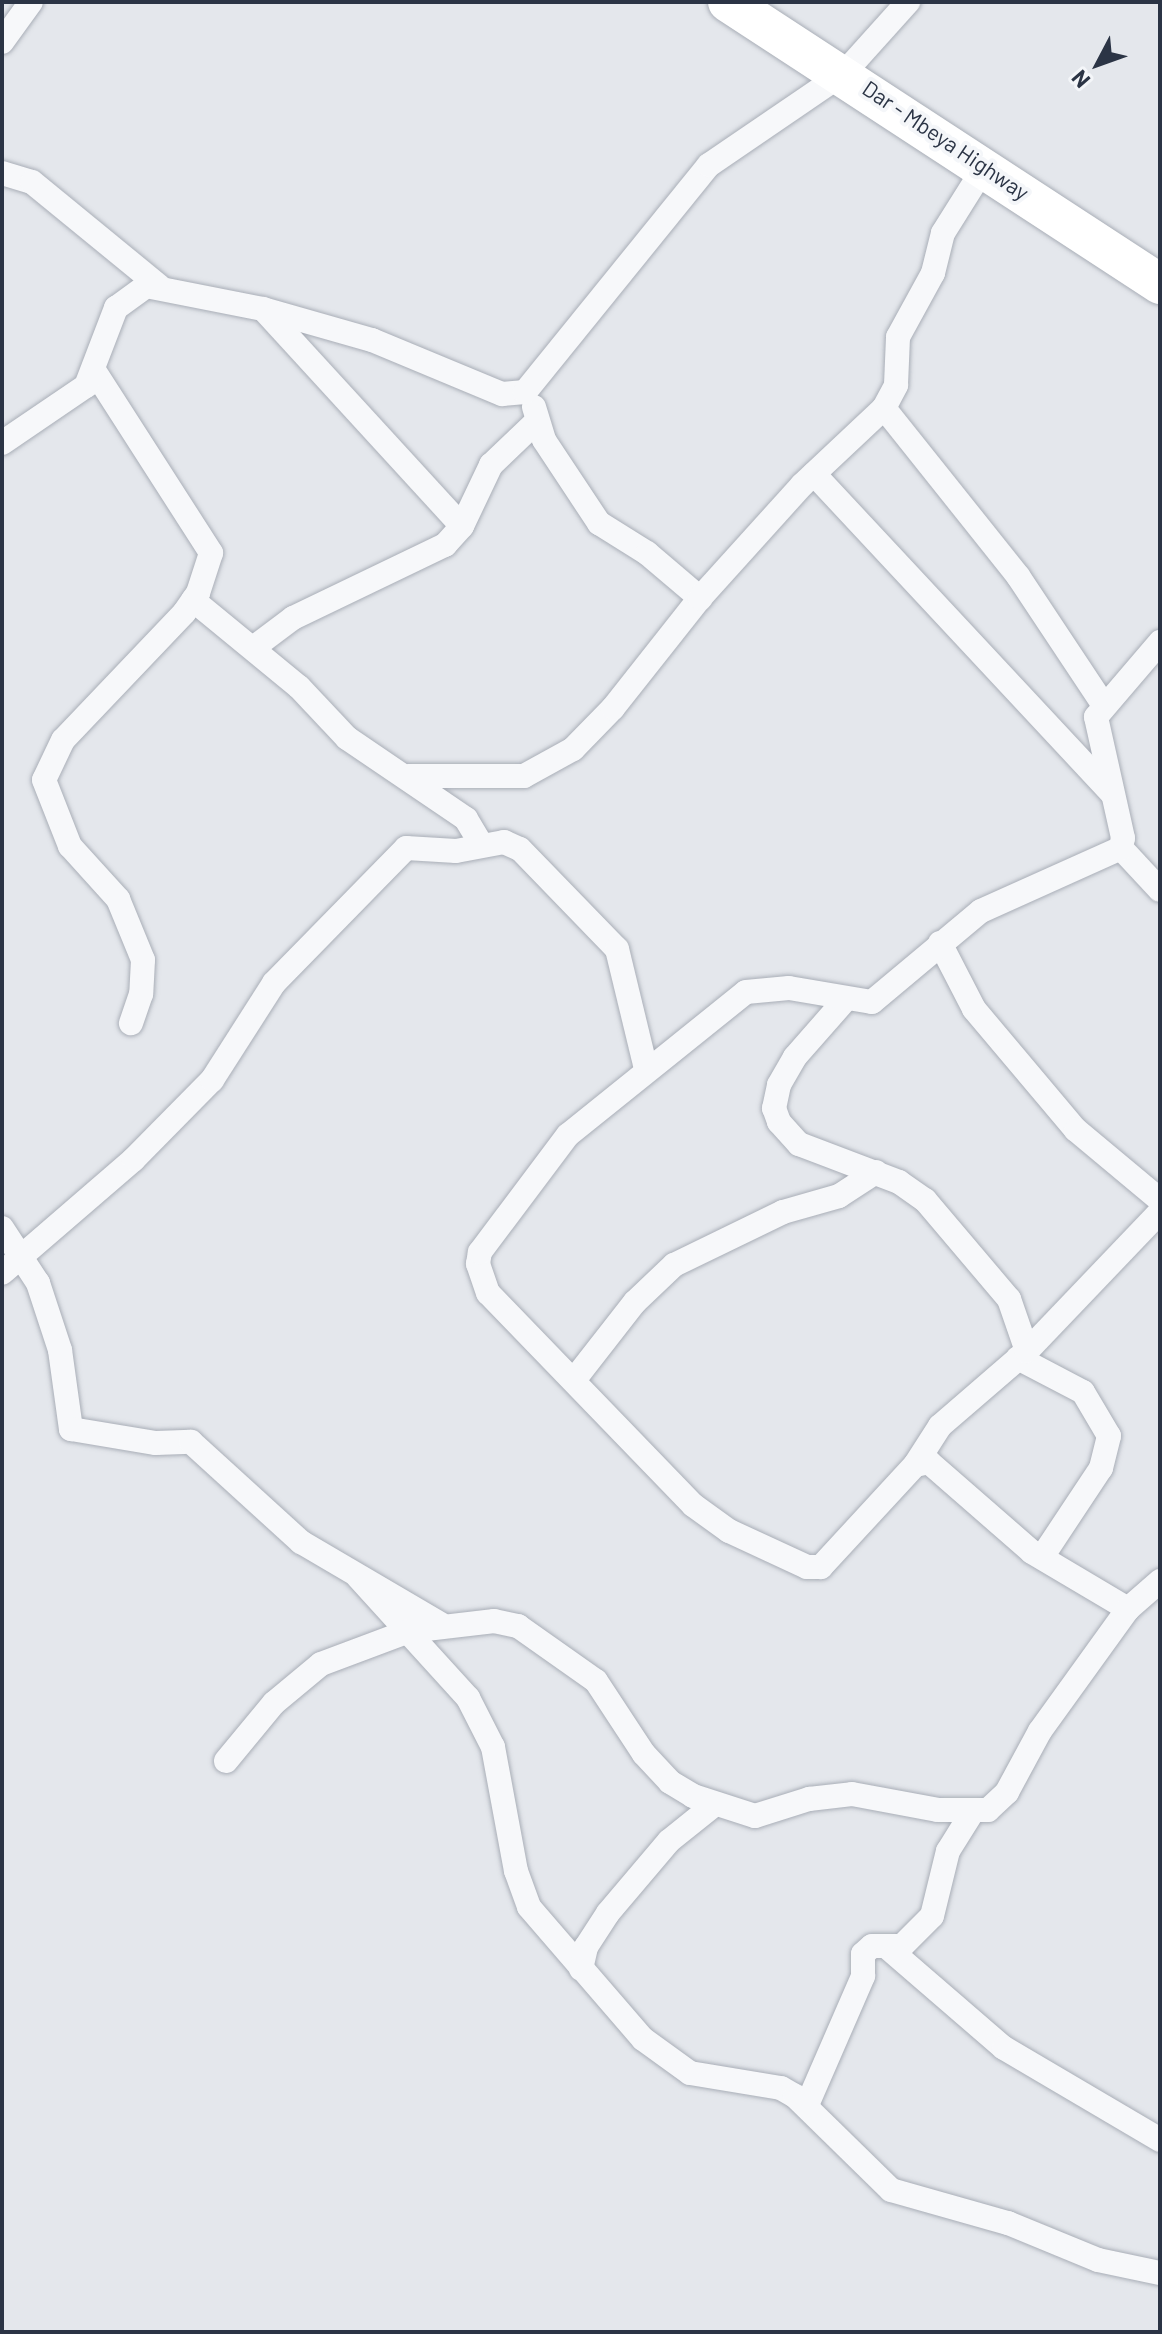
<!DOCTYPE html>
<style>
body{margin:0}
#map{position:relative;width:1162px;height:2334px;overflow:hidden;background:#e4e7ec;font-family:Barlow,sans-serif}
div>[style]{position:absolute}
.roads{filter:drop-shadow(0 0 2px #a9aeb7) drop-shadow(0 0 2px #a9aeb7)}
.minor>*{height:24px;margin:-12px;padding:0 12px;transform-origin:12px;border-radius:12px;background:#f7f8fa}
.trunk>*{height:40px;margin:-20px;padding:0 20px;transform-origin:20px;border-radius:20px;background:#fff}
span{translate:-50% -50%;white-space:nowrap;text-align:center;line-height:1.15;-webkit-text-stroke:8px #f4f6f9;paint-order:stroke}
.street-label{font-size:22px;color:#2b3445}
.frame{position:absolute;inset:0;border:4px solid #2b3445;pointer-events:none}
.north{position:absolute;left:1058px;top:24px;width:80px;height:80px;-webkit-text-stroke:6px #f4f6f9;paint-order:stroke;rotate:229deg;font-size:22px;font-weight:700;line-height:32px;text-align:center;color:#2b3445}
.north::after{content:'';display:block;margin:auto;width:28px;height:36px;background:#2b3445;clip-path:polygon(50% 0,100% 100%,50% 72%,0 100%)}
</style>
<div id="map">
<div class="roads">
<div class="minor">
<i style="left:2px;top:42px;width:49px;rotate:-54.1deg"></i>
<i style="left:2px;top:173px;width:31px;rotate:17deg"></i>
<i style="left:32px;top:182px;width:164px;rotate:39.3deg"></i>
<i style="left:263px;top:309px;width:294px;rotate:47.5deg"></i>
<i style="left:95px;top:372px;width:215px;rotate:57.3deg"></i>
<i style="left:211px;top:553px;width:42px;rotate:108deg"></i>
<i style="left:198px;top:593px;width:24px;rotate:125deg"></i>
<i style="left:184px;top:613px;width:175px;rotate:133.6deg"></i>
<i style="left:63px;top:740px;width:44px;rotate:115.4deg"></i>
<i style="left:44px;top:780px;width:71px;rotate:68.5deg"></i>
<i style="left:70px;top:846px;width:72px;rotate:47.8deg"></i>
<i style="left:118px;top:899px;width:66px;rotate:67.7deg"></i>
<i style="left:143px;top:960px;width:34px;rotate:93deg"></i>
<i style="left:141px;top:994px;width:31px;rotate:109deg"></i>
<i style="left:534px;top:407px;width:34px;rotate:73deg"></i>
<i style="left:544px;top:440px;width:100px;rotate:56.5deg"></i>
<i style="left:599px;top:523px;width:57px;rotate:32deg"></i>
<i style="left:647px;top:553px;width:70px;rotate:40.3deg"></i>
<i style="left:884px;top:408px;width:215px;rotate:51.4deg"></i>
<i style="left:1018px;top:576px;width:154px;rotate:56.4deg"></i>
<i style="left:2px;top:443px;width:102px;rotate:-34.2deg"></i>
<i style="left:86px;top:386px;width:84px;rotate:-69deg"></i>
<i style="left:116px;top:308px;width:37px;rotate:-36deg"></i>
<i style="left:146px;top:286px;width:119px;rotate:11.1deg"></i>
<i style="left:263px;top:309px;width:113px;rotate:15.9deg"></i>
<i style="left:372px;top:340px;width:141px;rotate:22.6deg"></i>
<i style="left:502px;top:394px;width:23px;rotate:-5deg"></i>
<i style="left:525px;top:392px;width:292px;rotate:-51deg"></i>
<i style="left:709px;top:165px;width:163px;rotate:-34.3deg"></i>
<i style="left:844px;top:73px;width:96px;rotate:-48deg"></i>
<i style="left:814px;top:474px;width:436px;rotate:47deg"></i>
<i style="left:193px;top:600px;width:137px;rotate:39.4deg"></i>
<i style="left:299px;top:687px;width:70px;rotate:46.7deg"></i>
<i style="left:347px;top:738px;width:144px;rotate:34.2deg"></i>
<i style="left:466px;top:819px;width:29px;rotate:59deg"></i>
<i style="left:253px;top:648px;width:50px;rotate:-36.9deg"></i>
<i style="left:293px;top:618px;width:169px;rotate:-25.7deg"></i>
<i style="left:445px;top:545px;width:25px;rotate:-48deg"></i>
<i style="left:462px;top:526px;width:68px;rotate:-64.6deg"></i>
<i style="left:491px;top:465px;width:62px;rotate:-43.7deg"></i>
<i style="left:408px;top:776px;width:116px"></i>
<i style="left:524px;top:776px;width:56px;rotate:-28.9deg"></i>
<i style="left:573px;top:749px;width:57px;rotate:-45.7deg"></i>
<i style="left:613px;top:708px;width:140px;rotate:-51.7deg"></i>
<i style="left:700px;top:598px;width:152px;rotate:-47.9deg"></i>
<i style="left:802px;top:485px;width:112px;rotate:-43.2deg"></i>
<i style="left:884px;top:408px;width:26px;rotate:-62deg"></i>
<i style="left:896px;top:385px;width:48px;rotate:-87.6deg"></i>
<i style="left:898px;top:337px;width:73px;rotate:-61.3deg"></i>
<i style="left:933px;top:273px;width:41px;rotate:-76deg"></i>
<i style="left:943px;top:233px;width:79px;rotate:-57.9deg"></i>
<i style="left:1121px;top:848px;width:57px;rotate:47.1deg"></i>
<i style="left:940px;top:943px;width:74px;rotate:62.7deg"></i>
<i style="left:974px;top:1009px;width:158px;rotate:49.9deg"></i>
<i style="left:1076px;top:1130px;width:109px;rotate:39.8deg"></i>
<i style="left:845px;top:1000px;width:76px;rotate:131.3deg"></i>
<i style="left:795px;top:1057px;width:32px;rotate:120deg"></i>
<i style="left:779px;top:1085px;width:24px;rotate:102deg"></i>
<i style="left:774px;top:1108px;width:15px;rotate:70deg"></i>
<i style="left:779px;top:1122px;width:30px;rotate:48deg"></i>
<i style="left:799px;top:1144px;width:107px;rotate:20.8deg"></i>
<i style="left:899px;top:1182px;width:32px;rotate:35deg"></i>
<i style="left:925px;top:1200px;width:130px;rotate:49.7deg"></i>
<i style="left:1009px;top:1299px;width:55px;rotate:70.9deg"></i>
<i style="left:2px;top:1228px;width:66px;rotate:56.8deg"></i>
<i style="left:38px;top:1283px;width:71px;rotate:71.8deg"></i>
<i style="left:60px;top:1350px;width:80px;rotate:82.1deg"></i>
<i style="left:71px;top:1429px;width:86px;rotate:9.4deg"></i>
<i style="left:156px;top:1443px;width:35px;rotate:-2deg"></i>
<i style="left:191px;top:1442px;width:149px;rotate:42.3deg"></i>
<i style="left:301px;top:1542px;width:162px;rotate:30.4deg"></i>
<i style="left:2px;top:1273px;width:174px;rotate:-40.8deg"></i>
<i style="left:134px;top:1159px;width:111px;rotate:-45.4deg"></i>
<i style="left:212px;top:1080px;width:115px;rotate:-57.4deg"></i>
<i style="left:274px;top:983px;width:189px;rotate:-45.6deg"></i>
<i style="left:406px;top:848px;width:50px;rotate:3.4deg"></i>
<i style="left:456px;top:851px;width:49px;rotate:-10.6deg"></i>
<i style="left:504px;top:842px;width:17px;rotate:24deg"></i>
<i style="left:520px;top:849px;width:139px;rotate:45.9deg"></i>
<i style="left:617px;top:949px;width:123px;rotate:76.4deg"></i>
<i style="left:1018px;top:1358px;width:73px;rotate:27.6deg"></i>
<i style="left:1083px;top:1392px;width:51px;rotate:59.4deg"></i>
<i style="left:1109px;top:1436px;width:33px;rotate:104deg"></i>
<i style="left:1101px;top:1468px;width:107px;rotate:123.5deg"></i>
<i style="left:574px;top:1380px;width:99px;rotate:-52deg"></i>
<i style="left:635px;top:1302px;width:54px;rotate:-43.5deg"></i>
<i style="left:674px;top:1265px;width:121px;rotate:-25.9deg"></i>
<i style="left:783px;top:1212px;width:58px;rotate:-15.9deg"></i>
<i style="left:839px;top:1196px;width:44px;rotate:-33deg"></i>
<i style="left:915px;top:1465px;width:46px;rotate:-57.3deg"></i>
<i style="left:940px;top:1426px;width:115px;rotate:-40.8deg"></i>
<i style="left:1027px;top:1351px;width:192px;rotate:-46.3deg"></i>
<i style="left:358px;top:1577px;width:164px;rotate:47.7deg"></i>
<i style="left:468px;top:1698px;width:55px;rotate:63deg"></i>
<i style="left:493px;top:1747px;width:126px;rotate:79.5deg"></i>
<i style="left:516px;top:1871px;width:38px;rotate:70deg"></i>
<i style="left:529px;top:1907px;width:174px;rotate:49.2deg"></i>
<i style="left:643px;top:2039px;width:58px;rotate:35.9deg"></i>
<i style="left:690px;top:2073px;width:92px;rotate:9.4deg"></i>
<i style="left:781px;top:2088px;width:16px;rotate:30deg"></i>
<i style="left:795px;top:2096px;width:134px;rotate:44.4deg"></i>
<i style="left:891px;top:2190px;width:122px;rotate:15.8deg"></i>
<i style="left:1008px;top:2223px;width:97px;rotate:22.3deg"></i>
<i style="left:1098px;top:2260px;width:63px;rotate:11.8deg"></i>
<i style="left:1128px;top:1609px;width:112px;rotate:-149.3deg"></i>
<i style="left:1032px;top:1552px;width:137px;rotate:-138.9deg"></i>
<i style="left:929px;top:1462px;width:14px;rotate:168deg"></i>
<i style="left:915px;top:1465px;width:139px;rotate:132.7deg"></i>
<i style="left:821px;top:1567px;width:14px;rotate:180deg"></i>
<i style="left:807px;top:1567px;width:86px;rotate:-155.2deg"></i>
<i style="left:729px;top:1531px;width:44px;rotate:-144.2deg"></i>
<i style="left:693px;top:1505px;width:295px;rotate:-134deg"></i>
<i style="left:488px;top:1293px;width:31px;rotate:-109deg"></i>
<i style="left:478px;top:1264px;width:12px;rotate:-81deg"></i>
<i style="left:480px;top:1252px;width:146px;rotate:-53.1deg"></i>
<i style="left:568px;top:1135px;width:228px;rotate:-38.8deg"></i>
<i style="left:746px;top:992px;width:43px;rotate:-5.3deg"></i>
<i style="left:789px;top:988px;width:84px;rotate:9.6deg"></i>
<i style="left:872px;top:1002px;width:142px;rotate:-39.9deg"></i>
<i style="left:981px;top:911px;width:154px;rotate:-24.2deg"></i>
<i style="left:1121px;top:848px;width:10px;rotate:-79deg"></i>
<i style="left:1123px;top:838px;width:124px;rotate:-102.6deg"></i>
<i style="left:1096px;top:717px;width:99px;rotate:-49.5deg"></i>
<i style="left:226px;top:1761px;width:75px;rotate:-50.4deg"></i>
<i style="left:274px;top:1703px;width:61px;rotate:-39.7deg"></i>
<i style="left:321px;top:1664px;width:94px;rotate:-20.6deg"></i>
<i style="left:409px;top:1631px;width:86px;rotate:-6.7deg"></i>
<i style="left:494px;top:1621px;width:25px;rotate:12deg"></i>
<i style="left:518px;top:1626px;width:95px;rotate:35.2deg"></i>
<i style="left:596px;top:1681px;width:87px;rotate:56.7deg"></i>
<i style="left:644px;top:1754px;width:38px;rotate:47deg"></i>
<i style="left:670px;top:1782px;width:27px;rotate:31deg"></i>
<i style="left:693px;top:1796px;width:65px;rotate:17.9deg"></i>
<i style="left:755px;top:1816px;width:57px;rotate:-17.5deg"></i>
<i style="left:809px;top:1799px;width:43px;rotate:-6.6deg"></i>
<i style="left:852px;top:1794px;width:87px;rotate:10.5deg"></i>
<i style="left:938px;top:1810px;width:50px"></i>
<i style="left:988px;top:1810px;width:26px;rotate:-43deg"></i>
<i style="left:1007px;top:1792px;width:69px;rotate:-61.6deg"></i>
<i style="left:1040px;top:1731px;width:150px;rotate:-54.2deg"></i>
<i style="left:1128px;top:1609px;width:43px;rotate:-41.2deg"></i>
<i style="left:888px;top:1948px;width:153px;rotate:40.8deg"></i>
<i style="left:1004px;top:2048px;width:181px;rotate:30.5deg"></i>
<i style="left:581px;top:1969px;width:23px;rotate:-77deg"></i>
<i style="left:586px;top:1947px;width:40px;rotate:-57.1deg"></i>
<i style="left:608px;top:1913px;width:94px;rotate:-49.7deg"></i>
<i style="left:669px;top:1841px;width:59px;rotate:-38.8deg"></i>
<i style="left:807px;top:2105px;width:141px;rotate:-66.5deg"></i>
<i style="left:863px;top:1976px;width:22px;rotate:-90deg"></i>
<i style="left:863px;top:1954px;width:12px;rotate:-42deg"></i>
<i style="left:872px;top:1946px;width:30px"></i>
<i style="left:902px;top:1946px;width:42px;rotate:-45deg"></i>
<i style="left:932px;top:1916px;width:67px;rotate:-76.2deg"></i>
<i style="left:948px;top:1851px;width:47px;rotate:-58deg"></i>
</div>
<div class="trunk">
<i style="left:728px;top:2px;width:516px;rotate:33.14deg"></i>
</div>
</div>
<div class="street-label">
<span style="left:946px;top:140px;rotate:34deg">Dar - Mbeya Highway</span>
</div>
<div class="frame"></div>
<div class="north">N</div>
</div>
